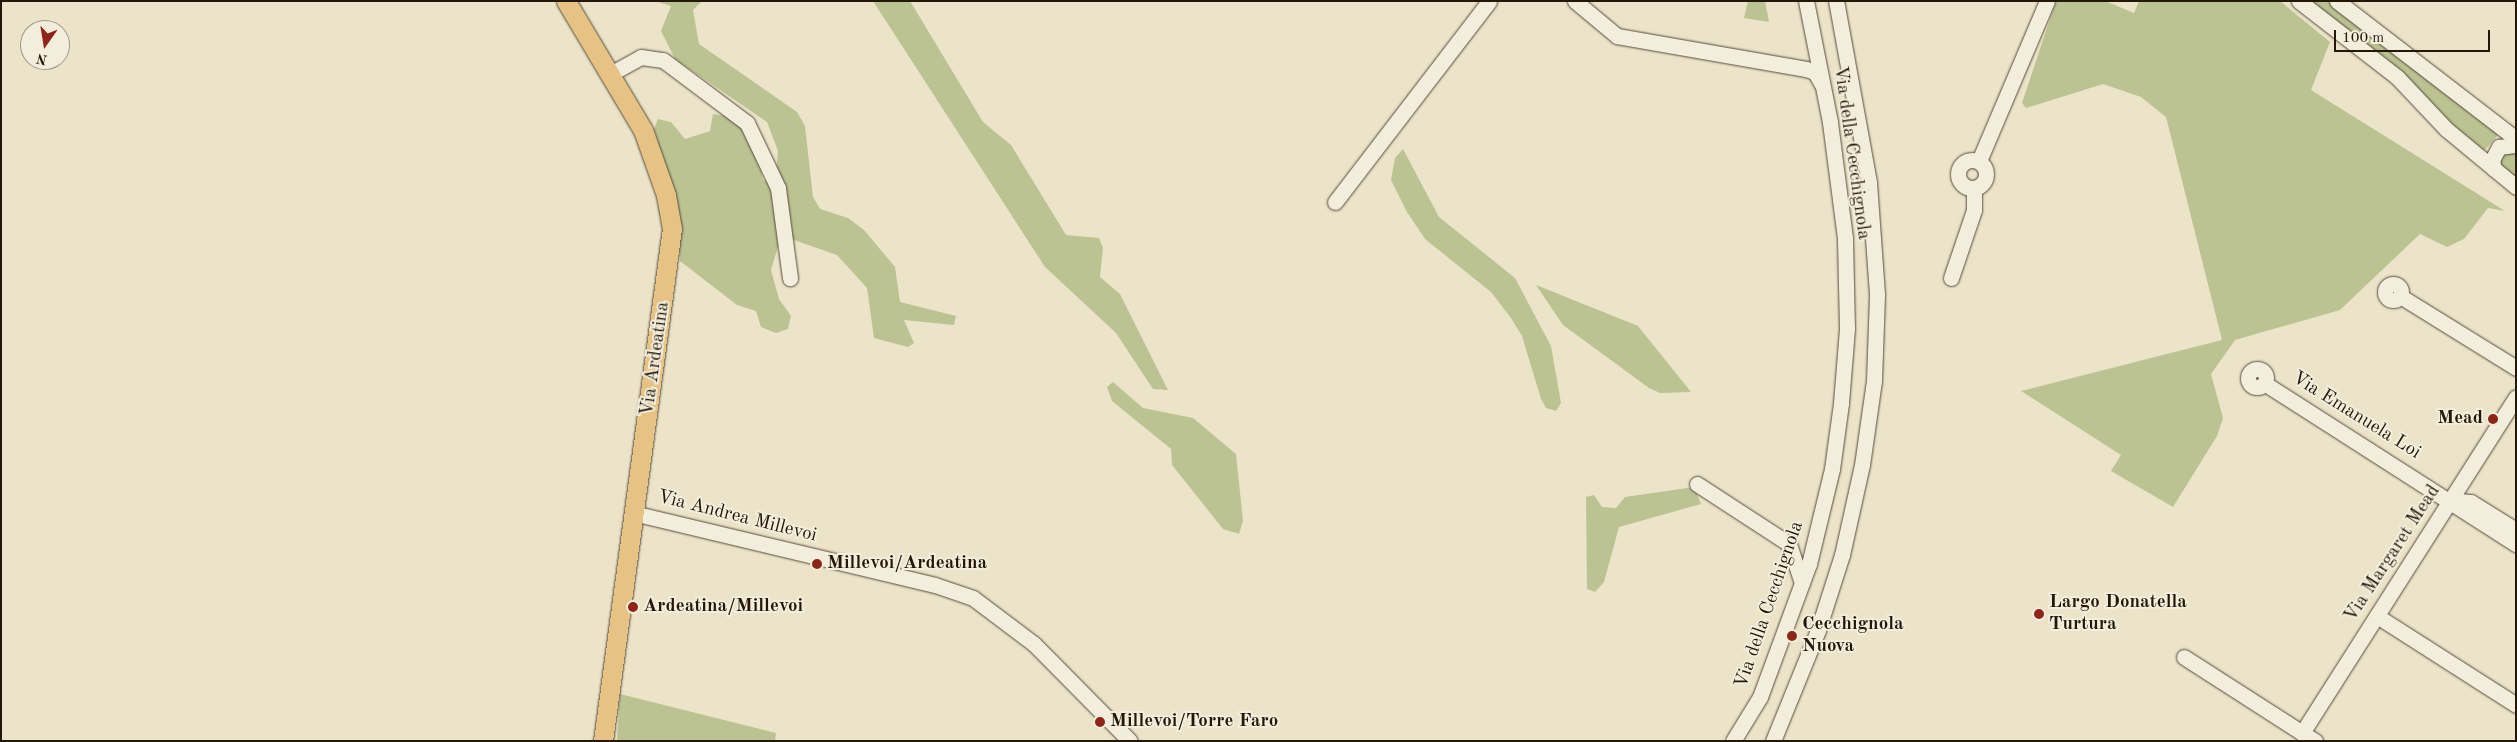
<!DOCTYPE html>
<style>
body{margin:0}
#map{position:relative;width:2517px;height:742px;overflow:hidden;background:#ebe4c9;font-family:"Old Standard TT",serif}
div>[style]{position:absolute}
.green>*{inset:0;background:#bcc393}
.roads{filter:drop-shadow(0 0 1px #564a38) drop-shadow(0 0 1px #564a38)}
.minor>*{height:15px;margin:-7.5px;padding:0 7.5px;transform-origin:7.5px;border-radius:7.5px;background:#f2eddc}
.minor>.ring{margin:-7.5px;padding:0;box-sizing:content-box;background:none;border:15px solid #f2eddc;border-radius:50%}
.major>*{height:19px;margin:-9.5px;padding:0 9.5px;transform-origin:9.5px;border-radius:9.5px;background:#e6c284}
.dots>*{width:14px;height:14px;translate:-50% -50%;box-sizing:border-box;border:2px solid #f2eddc;border-radius:50%}
span{translate:-50% -50%;white-space:nowrap;text-align:center;line-height:1.15;-webkit-text-stroke:4px #f2eddc;paint-order:stroke}
.street-label{font-size:19px;color:#241707}
.poi-label{font-size:19px;color:#241707;font-weight:700}
.right{translate:-100% -50%;text-align:right}
.left{translate:0 -50%;text-align:left}
.frame{position:absolute;inset:0;border:2px solid #241707;pointer-events:none}
.north{position:absolute;left:20px;top:20px;width:50px;height:50px;box-sizing:border-box;background:#f2eddc;border:1px solid #a09787;border-radius:50%;rotate:193deg;font-size:14px;font-weight:700;line-height:20px;text-align:center;color:#241707}
.north::after{content:'';display:block;margin:auto;width:18px;height:22px;background:#8f2418;clip-path:polygon(50% 0,100% 100%,50% 72%,0 100%)}
.scale{position:absolute;left:2334px;top:30px;width:156px;height:22px;box-sizing:border-box;border:2px solid #241707;border-top:0;padding-left:6px;font-size:15px;line-height:18px;white-space:nowrap;color:#241707;-webkit-text-stroke:4px #f2eddc;paint-order:stroke}
</style>
<div id="map">
<div class="green">
<i style="clip-path:polygon(655px 1px,702px 1px,693px 10px,699px 44px,797px 112px,805px 126px,813px 197px,820px 209px,848px 218px,864px 230px,895px 267px,900px 302px,956px 316px,954px 325px,904px 320px,914px 343px,908px 347px,874px 338px,867px 288px,837px 255px,791px 239px,780px 240px,771px 270px,779px 299px,791px 316px,788px 329px,776px 333px,761px 327px,756px 311px,737px 305px,680px 261px,677px 207px,654px 129px,658px 119px,671px 122px,685px 139px,710px 131px,713px 114px,736px 117px,755px 135px,763px 180px,775px 184px,778px 151px,767px 122px,675px 59px,661px 31px,671px 6px)"></i>
<i style="clip-path:polygon(873px 1px,910px 1px,983px 122px,1011px 145px,1066px 235px,1099px 238px,1103px 248px,1100px 277px,1120px 294px,1168px 390px,1153px 389px,1116px 333px,1045px 267px)"></i>
<i style="clip-path:polygon(1748px 1px,1765px 1px,1769px 22px,1744px 18px)"></i>
<i style="clip-path:polygon(2056px 1px,2105px 1px,2134px 13px,2139px 1px,2280px 1px,2330px 42px,2311px 90px,2505px 211px,2488px 208px,2464px 239px,2447px 247px,2420px 234px,2340px 310px,2235px 340px,2211px 374px,2223px 418px,2217px 436px,2173px 507px,2111px 471px,2121px 455px,2021px 391px,2222px 340px,2166px 117px,2141px 97px,2103px 84px,2026px 108px,2022px 103px)"></i>
<i style="clip-path:polygon(2310px 1px,2327px 1px,2499px 134px,2483px 152px)"></i>
<i style="clip-path:polygon(1403px 149px,1439px 217px,1515px 278px,1551px 346px,1561px 403px,1556px 411px,1546px 408px,1541px 399px,1522px 336px,1511px 318px,1491px 292px,1425px 239px,1407px 212px,1391px 180px,1395px 158px)"></i>
<i style="clip-path:polygon(2514px 151px,2516px 153px,2516px 179px,2498px 163px,2499px 153px)"></i>
<i style="clip-path:polygon(1536px 285px,1638px 326px,1691px 392px,1660px 393px,1649px 388px,1563px 325px)"></i>
<i style="clip-path:polygon(1113px 382px,1143px 408px,1193px 418px,1236px 454px,1243px 521px,1239px 534px,1223px 529px,1172px 465px,1171px 449px,1112px 401px,1107px 387px)"></i>
<i style="clip-path:polygon(1694px 487px,1701px 504px,1619px 527px,1604px 582px,1595px 592px,1587px 589px,1586px 497px,1594px 495px,1602px 507px,1616px 508px,1625px 497px)"></i>
<i style="clip-path:polygon(620px 694px,776px 733px,775px 741px,617px 741px)"></i>
</div>
<div class="roads">
<div class="minor">
<i style="left:1575px;top:1px;width:55px;rotate:39.8deg"></i>
<i style="left:1617px;top:36px;width:192px;rotate:9.9deg"></i>
<i style="left:1806px;top:69px;width:9px;rotate:18deg"></i>
<i style="left:1815px;top:72px;width:13px;rotate:61deg"></i>
<i style="left:2299px;top:1px;width:124px;rotate:37.8deg"></i>
<i style="left:2397px;top:77px;width:71px;rotate:46.7deg"></i>
<i style="left:2446px;top:129px;width:91px;rotate:39.6deg"></i>
<i style="left:2337px;top:1px;width:226px;rotate:37.6deg"></i>
<i style="left:612px;top:73px;width:33px;rotate:-29deg"></i>
<i style="left:641px;top:57px;width:22px;rotate:8deg"></i>
<i style="left:663px;top:60px;width:105px;rotate:36.9deg"></i>
<i style="left:747px;top:123px;width:72px;rotate:64.5deg"></i>
<i style="left:778px;top:188px;width:91px;rotate:82.4deg"></i>
<i class="ring" style="left:1958px;top:160px;width:13px;height:13px"></i>
<i style="left:1979px;top:161px;width:174px;rotate:-67deg"></i>
<i style="left:2494px;top:169px;width:9px;rotate:-103deg"></i>
<i style="left:2492px;top:160px;width:15px;rotate:-62deg"></i>
<i style="left:2499px;top:147px;width:17px;rotate:-7deg"></i>
<i style="left:1335px;top:202px;width:253px;rotate:-52.5deg"></i>
<i style="left:1951px;top:278px;width:72px;rotate:-71.3deg"></i>
<i style="left:1974px;top:210px;width:22px;rotate:-90deg"></i>
<i class="ring" style="left:2385px;top:284px;width:1px;height:1px"></i>
<i style="left:2400px;top:296px;width:137px;rotate:31.8deg"></i>
<i class="ring" style="left:2248px;top:369px;width:3px;height:3px"></i>
<i style="left:2264px;top:383px;width:299px;rotate:32.6deg"></i>
<i style="left:1697px;top:484px;width:110px;rotate:33.1deg"></i>
<i style="left:1789px;top:544px;width:41px;rotate:71.6deg"></i>
<i style="left:2451px;top:500px;width:20px;rotate:6deg"></i>
<i style="left:2471px;top:502px;width:53px;rotate:31.9deg"></i>
<i style="left:633px;top:513px;width:310px;rotate:13.4deg"></i>
<i style="left:935px;top:585px;width:40px;rotate:18.9deg"></i>
<i style="left:973px;top:598px;width:76px;rotate:37deg"></i>
<i style="left:1034px;top:644px;width:136px;rotate:45.3deg"></i>
<i style="left:2377px;top:616px;width:165px;rotate:32.6deg"></i>
<i style="left:2184px;top:657px;width:156px;rotate:32.7deg"></i>
<i style="left:2302px;top:733px;width:398px;rotate:-57.5deg"></i>
<i style="left:1733px;top:741px;width:52px;rotate:-58.5deg"></i>
<i style="left:1760px;top:697px;width:142px;rotate:-69.8deg"></i>
<i style="left:1809px;top:564px;width:98px;rotate:-76.4deg"></i>
<i style="left:1832px;top:469px;width:67px;rotate:-82.2deg"></i>
<i style="left:1841px;top:403px;width:74px;rotate:-85.4deg"></i>
<i style="left:1847px;top:329px;width:91px;rotate:-91.3deg"></i>
<i style="left:1845px;top:238px;width:117px;rotate:-97.4deg"></i>
<i style="left:1830px;top:122px;width:123px;rotate:-101.2deg"></i>
<i style="left:1773px;top:741px;width:120px;rotate:-67.9deg"></i>
<i style="left:1818px;top:630px;width:79px;rotate:-72.3deg"></i>
<i style="left:1842px;top:555px;width:92px;rotate:-77.5deg"></i>
<i style="left:1862px;top:465px;width:85px;rotate:-81.9deg"></i>
<i style="left:1874px;top:381px;width:87px;rotate:-88deg"></i>
<i style="left:1877px;top:294px;width:112px;rotate:-94.1deg"></i>
<i style="left:1869px;top:182px;width:184px;rotate:-100.3deg"></i>
</div>
<div class="major">
<i style="left:566px;top:1px;width:150px;rotate:59.2deg"></i>
<i style="left:643px;top:130px;width:69px;rotate:70.5deg"></i>
<i style="left:666px;top:195px;width:34px;rotate:80deg"></i>
<i style="left:672px;top:228px;width:518px;rotate:97.66deg"></i>
</div>
</div>
<div class="dots">
<i style="left:2493px;top:419px;background:#8f2418"></i>
<i style="left:817px;top:564px;background:#8f2418"></i>
<i style="left:633px;top:607px;background:#8f2418"></i>
<i style="left:2039px;top:614px;background:#8f2418"></i>
<i style="left:1792px;top:636px;background:#8f2418"></i>
<i style="left:1100px;top:722px;background:#8f2418"></i>
</div>
<div class="street-label">
<span style="left:1851px;top:153px;rotate:82deg">Via della Cecchignola</span>
<span style="left:656px;top:359px;rotate:-82deg">Via Ardeatina</span>
<span style="left:2356px;top:416px;rotate:32deg">Via Emanuela Loi</span>
<span style="left:737px;top:517px;rotate:14deg">Via Andrea Millevoi</span>
<span style="left:2393px;top:554px;rotate:-57deg">Via Margaret Mead</span>
<span style="left:1770px;top:605px;rotate:-71deg">Via della Cecchignola</span>
</div>
<div class="poi-label">
<span class="right" style="left:2483px;top:419px">Mead</span>
<span class="left" style="left:827px;top:564px">Millevoi/Ardeatina</span>
<span class="left" style="left:2049px;top:614px">Largo Donatella<br>Turtura</span>
<span class="left" style="left:643px;top:607px">Ardeatina/Millevoi</span>
<span class="left" style="left:1802px;top:636px">Cecchignola<br>Nuova</span>
<span class="left" style="left:1110px;top:722px">Millevoi/Torre Faro</span>
</div>
<div class="frame"></div>
<div class="north">N</div>
<div class="scale">100 m</div>
</div>
